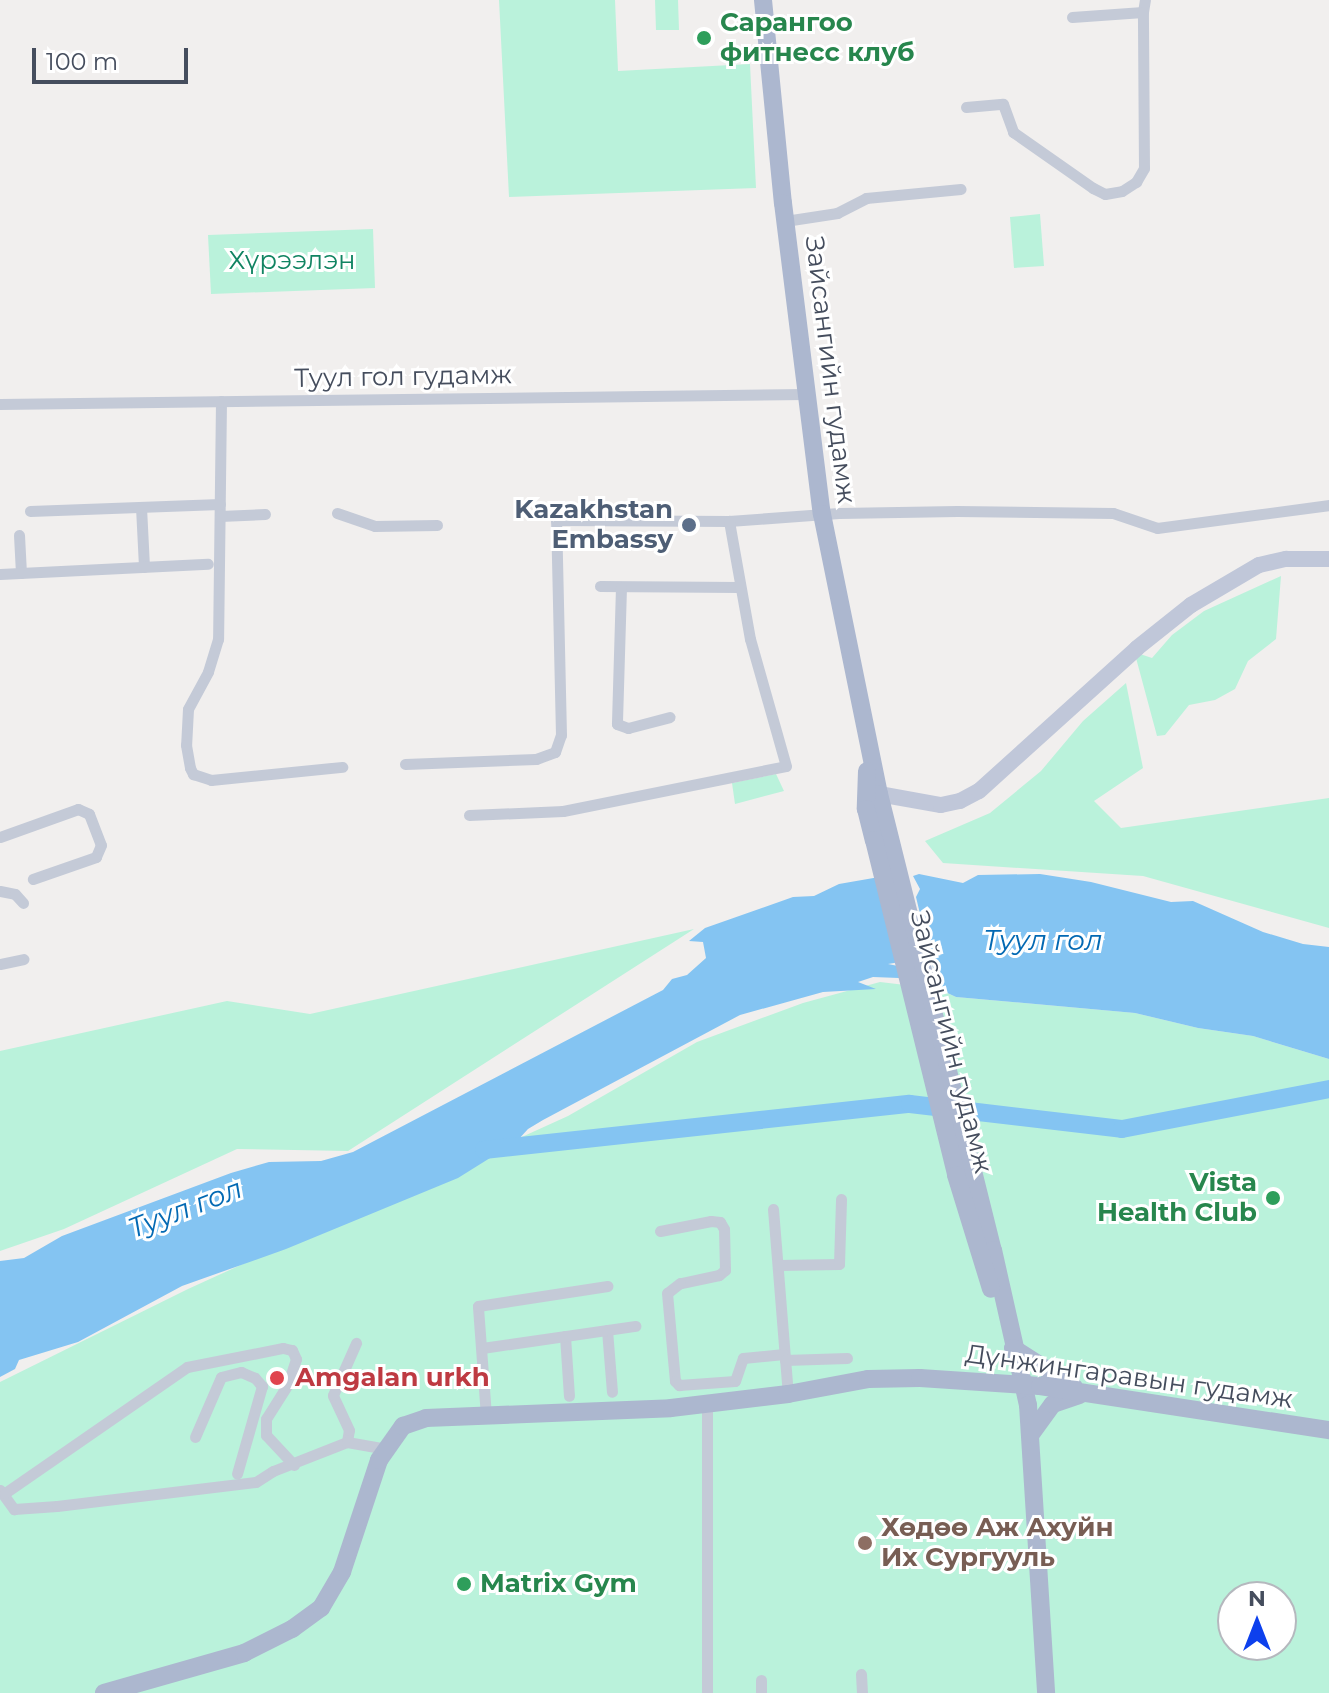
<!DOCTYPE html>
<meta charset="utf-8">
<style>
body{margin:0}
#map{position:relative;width:1329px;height:1693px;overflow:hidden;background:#f1efee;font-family:Montserrat,sans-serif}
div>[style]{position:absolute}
.green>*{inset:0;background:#baf2db}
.water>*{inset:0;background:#84c4f2}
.river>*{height:18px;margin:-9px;padding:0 9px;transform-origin:9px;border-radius:9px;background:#84c4f2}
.street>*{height:11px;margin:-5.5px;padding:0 5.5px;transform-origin:5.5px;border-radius:5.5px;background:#c4cad7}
.secondary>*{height:16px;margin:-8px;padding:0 8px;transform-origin:8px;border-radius:8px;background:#c0c7d9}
.primary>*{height:18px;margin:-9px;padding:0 9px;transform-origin:9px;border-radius:9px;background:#acb7cf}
.dots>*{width:22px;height:22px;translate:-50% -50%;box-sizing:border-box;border:4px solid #fff;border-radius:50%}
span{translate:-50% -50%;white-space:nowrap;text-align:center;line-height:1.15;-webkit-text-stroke:6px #fff;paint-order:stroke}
.leisure-label{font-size:26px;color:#27864d;font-weight:700}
.left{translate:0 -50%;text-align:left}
.right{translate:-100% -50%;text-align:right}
.park-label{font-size:26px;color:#118462}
.street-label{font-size:26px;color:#454d5d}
.service-label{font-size:26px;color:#4e5e75;font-weight:700}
.health-label{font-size:26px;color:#be3a42;font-weight:700}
.education-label{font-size:26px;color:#785e54;font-weight:700}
.water-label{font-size:28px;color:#0369b3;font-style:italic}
.north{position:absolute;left:1217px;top:1581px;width:80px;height:80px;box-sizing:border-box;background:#fff;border:2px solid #b5b8be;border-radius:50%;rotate:0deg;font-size:22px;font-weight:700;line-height:32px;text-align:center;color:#454d5d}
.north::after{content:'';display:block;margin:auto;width:28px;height:36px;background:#0d40ed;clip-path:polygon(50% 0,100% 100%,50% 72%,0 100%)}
.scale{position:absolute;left:32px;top:48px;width:156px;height:36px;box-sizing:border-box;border:4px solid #454d5d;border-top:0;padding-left:10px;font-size:24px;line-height:28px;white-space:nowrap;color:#454d5d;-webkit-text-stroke:6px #fff;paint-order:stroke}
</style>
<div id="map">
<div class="green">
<i style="clip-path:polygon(499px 0,615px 0,618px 71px,750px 64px,756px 188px,509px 197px)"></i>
<i style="clip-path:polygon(655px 0,678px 0,679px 30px,656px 30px)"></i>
<i style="clip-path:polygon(1040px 214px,1044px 266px,1014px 268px,1010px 217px)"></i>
<i style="clip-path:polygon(373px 229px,375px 288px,211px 294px,208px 235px)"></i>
<i style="clip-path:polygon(1281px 576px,1276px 639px,1248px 661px,1235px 689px,1215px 700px,1189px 705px,1165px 735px,1157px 736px,1136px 658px,1140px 654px,1152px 658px,1172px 635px,1204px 611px)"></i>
<i style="clip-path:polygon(1126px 683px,1143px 768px,1094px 801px,1121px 828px,1329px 798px,1329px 928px,1143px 876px,943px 863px,925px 841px,990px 813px,1041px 771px,1083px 721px)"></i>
<i style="clip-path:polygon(776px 774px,784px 791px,735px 804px,732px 783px)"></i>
<i style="clip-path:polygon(694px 929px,348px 1151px,237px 1149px,64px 1229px,0 1251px,0 1051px,227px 1001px,310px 1014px)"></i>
<i style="clip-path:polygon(evenodd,880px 982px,939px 989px,956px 997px,1135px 1013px,1198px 1028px,1253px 1036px,1329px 1059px,1329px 1693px,0 1693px,0 1382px,188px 1289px,568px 1116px,697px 1042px,803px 1003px,880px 982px,1233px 1597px,1281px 1597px,1281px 1645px,1233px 1645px,1233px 1597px)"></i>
</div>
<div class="water">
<i style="clip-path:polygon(919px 874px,963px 883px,978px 875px,1040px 874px,1091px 882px,1171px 902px,1193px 901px,1263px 932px,1303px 944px,1329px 947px,1329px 1059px,1253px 1036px,1198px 1028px,1135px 1013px,956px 997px,939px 989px,932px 964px,916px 897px,920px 889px,913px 876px)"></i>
<i style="clip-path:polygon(885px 876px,906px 961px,888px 964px,908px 968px,899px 978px,873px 977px,858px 982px,876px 989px,823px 992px,740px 1015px,543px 1120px,528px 1129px,517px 1141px,458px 1178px,286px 1249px,182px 1286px,78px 1342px,19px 1360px,15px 1369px,0 1377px,0 1261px,24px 1258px,62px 1236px,231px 1173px,269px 1162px,321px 1161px,353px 1152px,663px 990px,672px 979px,687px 975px,706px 958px,703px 942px,689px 941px,705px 928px,793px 897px,814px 896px,839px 884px)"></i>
</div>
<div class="river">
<i style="left:484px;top:1150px;width:428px;rotate:-6.2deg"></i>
<i style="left:910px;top:1104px;width:213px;rotate:6.7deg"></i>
<i style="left:1122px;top:1129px;width:211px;rotate:-10.9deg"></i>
</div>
<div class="street">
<i style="left:1072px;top:17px;width:71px;rotate:-4deg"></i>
<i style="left:1143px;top:12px;width:12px;rotate:-81deg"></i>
<i style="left:966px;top:107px;width:37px;rotate:-5deg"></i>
<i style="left:1003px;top:104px;width:30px;rotate:70deg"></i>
<i style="left:1013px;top:132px;width:98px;rotate:35deg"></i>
<i style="left:1093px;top:188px;width:13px;rotate:27deg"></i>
<i style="left:1105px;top:194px;width:17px;rotate:-10deg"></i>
<i style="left:1122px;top:191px;width:17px;rotate:-33deg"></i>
<i style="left:1136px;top:182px;width:16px;rotate:-60deg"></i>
<i style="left:1144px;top:168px;width:156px;rotate:-90.4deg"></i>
<i style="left:785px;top:221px;width:53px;rotate:-8.7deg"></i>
<i style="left:837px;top:213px;width:33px;rotate:-27deg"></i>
<i style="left:866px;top:198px;width:95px;rotate:-5.4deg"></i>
<i style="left:221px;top:401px;width:238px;rotate:90.7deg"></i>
<i style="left:218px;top:639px;width:34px;rotate:107deg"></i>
<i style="left:208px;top:672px;width:42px;rotate:118.4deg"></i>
<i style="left:188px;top:709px;width:36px;rotate:93deg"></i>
<i style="left:186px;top:745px;width:23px;rotate:80deg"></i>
<i style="left:190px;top:768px;width:7px;rotate:63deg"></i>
<i style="left:193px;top:774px;width:19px;rotate:18deg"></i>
<i style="left:211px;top:780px;width:132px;rotate:-5.7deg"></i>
<i style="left:0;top:404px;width:806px;rotate:-0.71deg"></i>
<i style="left:141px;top:507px;width:60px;rotate:87.1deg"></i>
<i style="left:30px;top:511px;width:190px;rotate:-2.1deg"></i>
<i style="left:337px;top:513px;width:40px;rotate:18.9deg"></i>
<i style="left:375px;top:526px;width:62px;rotate:-0.9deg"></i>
<i style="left:220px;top:516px;width:45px;rotate:-2.5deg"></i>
<i style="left:19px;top:535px;width:38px;rotate:87deg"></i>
<i style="left:0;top:574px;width:208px;rotate:-2.8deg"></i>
<i style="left:600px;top:586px;width:138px;rotate:0.4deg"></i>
<i style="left:621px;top:587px;width:137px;rotate:91.7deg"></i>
<i style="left:617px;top:724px;width:12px;rotate:20deg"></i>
<i style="left:628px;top:728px;width:43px;rotate:-14.7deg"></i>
<i style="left:405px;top:764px;width:131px;rotate:-2.2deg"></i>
<i style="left:536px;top:759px;width:20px;rotate:-20deg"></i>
<i style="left:555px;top:752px;width:18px;rotate:-71deg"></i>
<i style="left:561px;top:735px;width:215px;rotate:-91.3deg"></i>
<i style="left:556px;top:520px;width:173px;rotate:0.3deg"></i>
<i style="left:729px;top:521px;width:110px;rotate:-4.2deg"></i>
<i style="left:839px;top:513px;width:118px;rotate:-1deg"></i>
<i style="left:957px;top:511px;width:156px;rotate:0.7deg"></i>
<i style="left:1113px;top:513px;width:46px;rotate:18.8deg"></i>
<i style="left:1157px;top:528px;width:174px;rotate:-7.6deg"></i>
<i style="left:469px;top:815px;width:94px;rotate:-2.4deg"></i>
<i style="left:563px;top:811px;width:227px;rotate:-11.4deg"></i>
<i style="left:786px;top:766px;width:132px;rotate:-105.8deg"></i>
<i style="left:750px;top:639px;width:120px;rotate:-100.1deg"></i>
<i style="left:0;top:837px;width:83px;rotate:-19.7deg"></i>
<i style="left:78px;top:809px;width:12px;rotate:24deg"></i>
<i style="left:89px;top:814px;width:33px;rotate:69deg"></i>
<i style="left:101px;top:845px;width:13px;rotate:113deg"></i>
<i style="left:96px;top:857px;width:67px;rotate:160.8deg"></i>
<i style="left:0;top:891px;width:15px;rotate:11deg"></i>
<i style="left:15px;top:894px;width:12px;rotate:48deg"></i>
<i style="left:0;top:964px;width:24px;rotate:-12deg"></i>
<i style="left:773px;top:1209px;width:186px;rotate:85.4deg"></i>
<i style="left:660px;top:1231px;width:52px;rotate:-11.1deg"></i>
<i style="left:711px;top:1221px;width:9px;rotate:6deg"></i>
<i style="left:720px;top:1222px;width:8px;rotate:60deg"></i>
<i style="left:724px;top:1229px;width:41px;rotate:88.6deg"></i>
<i style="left:725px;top:1270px;width:8px;rotate:140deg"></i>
<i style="left:719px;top:1275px;width:40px;rotate:168deg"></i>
<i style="left:680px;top:1283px;width:16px;rotate:142deg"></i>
<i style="left:667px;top:1293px;width:88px;rotate:84.8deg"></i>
<i style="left:675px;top:1381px;width:6px;rotate:45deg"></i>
<i style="left:679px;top:1385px;width:56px;rotate:-4.1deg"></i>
<i style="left:735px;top:1381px;width:24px;rotate:-71deg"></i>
<i style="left:743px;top:1358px;width:41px;rotate:-5.6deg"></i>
<i style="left:778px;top:1265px;width:61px;rotate:-0.9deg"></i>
<i style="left:839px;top:1264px;width:65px;rotate:-88.2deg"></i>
<i style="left:607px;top:1330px;width:62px;rotate:85.4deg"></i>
<i style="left:565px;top:1336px;width:60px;rotate:86.2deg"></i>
<i style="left:482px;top:1348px;width:155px;rotate:-8.2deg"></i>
<i style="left:785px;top:1360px;width:62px;rotate:-1.8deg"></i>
<i style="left:486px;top:1416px;width:110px;rotate:-94.2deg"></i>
<i style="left:478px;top:1306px;width:131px;rotate:-8.8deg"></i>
<i style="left:195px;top:1437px;width:65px;rotate:-66.6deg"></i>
<i style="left:221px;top:1377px;width:21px;rotate:-14deg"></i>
<i style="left:241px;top:1372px;width:15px;rotate:23deg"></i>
<i style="left:255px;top:1378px;width:11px;rotate:49deg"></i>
<i style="left:262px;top:1386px;width:91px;rotate:105.9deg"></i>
<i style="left:347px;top:1442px;width:12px;rotate:-81deg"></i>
<i style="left:349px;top:1430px;width:38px;rotate:-115deg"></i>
<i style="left:333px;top:1395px;width:57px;rotate:-66.1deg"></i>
<i style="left:0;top:1490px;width:24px;rotate:54deg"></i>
<i style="left:14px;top:1509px;width:43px;rotate:-4deg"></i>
<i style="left:57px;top:1506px;width:200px;rotate:-6.9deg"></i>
<i style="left:256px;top:1482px;width:20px;rotate:-33deg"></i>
<i style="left:273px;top:1471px;width:79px;rotate:-21.4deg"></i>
<i style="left:347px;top:1442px;width:39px;rotate:10deg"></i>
<i style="left:5px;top:1493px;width:221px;rotate:-34.7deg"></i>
<i style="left:187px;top:1367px;width:98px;rotate:-11.2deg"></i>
<i style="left:283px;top:1348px;width:9px;rotate:13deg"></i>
<i style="left:292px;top:1350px;width:10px;rotate:66deg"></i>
<i style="left:296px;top:1359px;width:26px;rotate:108deg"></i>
<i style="left:288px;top:1384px;width:41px;rotate:122.2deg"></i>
<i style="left:266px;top:1419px;width:16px;rotate:90deg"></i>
<i style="left:266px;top:1435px;width:41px;rotate:47deg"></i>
<i style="left:861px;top:1674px;width:19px;rotate:87deg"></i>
<i style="left:761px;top:1680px;width:13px;rotate:90deg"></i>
<i style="left:707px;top:1693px;width:288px;rotate:-90deg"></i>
</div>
<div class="secondary">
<i style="left:879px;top:794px;width:63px;rotate:10.1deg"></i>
<i style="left:941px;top:805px;width:19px;rotate:-12deg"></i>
<i style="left:960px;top:801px;width:21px;rotate:-28deg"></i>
<i style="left:979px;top:791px;width:213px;rotate:-42.1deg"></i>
<i style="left:1137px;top:648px;width:69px;rotate:-38.5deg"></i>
<i style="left:1191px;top:605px;width:79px;rotate:-30.5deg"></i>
<i style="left:1259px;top:565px;width:28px;rotate:-13deg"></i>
<i style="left:1286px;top:559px;width:43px"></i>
</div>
<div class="primary">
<i style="left:763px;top:0;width:204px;rotate:84.4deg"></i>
<i style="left:783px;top:203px;width:313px;rotate:82.9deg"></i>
<i style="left:822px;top:514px;width:286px;rotate:78.5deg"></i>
<i style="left:879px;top:794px;width:470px;rotate:76deg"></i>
<i style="left:993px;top:1250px;width:159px;rotate:77.3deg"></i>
<i style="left:1028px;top:1405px;width:289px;rotate:86.4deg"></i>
<i style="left:867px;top:771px;width:38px;rotate:92deg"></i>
<i style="left:866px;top:809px;width:32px;rotate:76deg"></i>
<i style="left:874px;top:840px;width:345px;rotate:76.2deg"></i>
<i style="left:956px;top:1175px;width:119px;rotate:72.9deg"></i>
<i style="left:1013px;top:1348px;width:72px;rotate:32.6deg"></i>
<i style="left:1031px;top:1434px;width:37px;rotate:-54deg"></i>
<i style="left:1053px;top:1404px;width:28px;rotate:-19deg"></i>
<i style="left:104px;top:1693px;width:146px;rotate:-15.9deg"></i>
<i style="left:244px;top:1653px;width:54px;rotate:-26.6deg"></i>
<i style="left:292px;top:1629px;width:36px;rotate:-36deg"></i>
<i style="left:321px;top:1608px;width:42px;rotate:-59.7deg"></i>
<i style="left:342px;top:1572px;width:118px;rotate:-71.7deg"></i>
<i style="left:379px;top:1460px;width:42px;rotate:-54.8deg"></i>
<i style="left:403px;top:1426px;width:24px;rotate:-19deg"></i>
<i style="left:426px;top:1418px;width:245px;rotate:-2.3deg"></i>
<i style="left:671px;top:1408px;width:118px;rotate:-6.8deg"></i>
<i style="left:788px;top:1394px;width:81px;rotate:-10.6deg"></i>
<i style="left:868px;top:1379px;width:52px;rotate:-1.1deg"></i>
<i style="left:920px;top:1378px;width:120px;rotate:3.8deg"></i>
<i style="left:1040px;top:1386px;width:292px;rotate:8.7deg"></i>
</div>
<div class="dots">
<i style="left:704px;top:38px;background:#2e9e5b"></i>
<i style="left:689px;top:525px;background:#5c6f8a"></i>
<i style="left:1273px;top:1198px;background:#2e9e5b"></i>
<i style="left:277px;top:1378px;background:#e0444e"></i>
<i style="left:865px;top:1543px;background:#8d6e63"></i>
<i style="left:464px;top:1584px;background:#2e9e5b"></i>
</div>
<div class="leisure-label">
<span class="left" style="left:720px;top:38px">Сарангоо<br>фитнесс клуб</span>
<span class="right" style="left:1257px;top:1198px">Vista<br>Health Club</span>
<span class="left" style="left:480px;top:1584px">Matrix Gym</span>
</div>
<div class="park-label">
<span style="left:292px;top:261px">Хүрээлэн</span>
</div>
<div class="street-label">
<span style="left:830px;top:370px;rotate:83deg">Зайсангийн гудамж</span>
<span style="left:403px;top:377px;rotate:-1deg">Туул гол гудамж</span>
<span style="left:951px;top:1042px;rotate:76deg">Зайсангийн гудамж</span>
<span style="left:1129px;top:1377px;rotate:8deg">Дүнжингаравын гудамж</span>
</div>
<div class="service-label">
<span class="right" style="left:673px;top:525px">Kazakhstan<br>Embassy</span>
</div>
<div class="health-label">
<span class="left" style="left:295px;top:1378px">Amgalan urkh</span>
</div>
<div class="education-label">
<span class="left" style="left:881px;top:1543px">Хөдөө Аж Ахуйн<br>Их Сургууль</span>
</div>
<div class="water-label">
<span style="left:1043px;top:940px">Туул гол</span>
<span style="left:185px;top:1208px;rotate:-21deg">Туул гол</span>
</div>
<div class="north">N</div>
<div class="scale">100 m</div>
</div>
